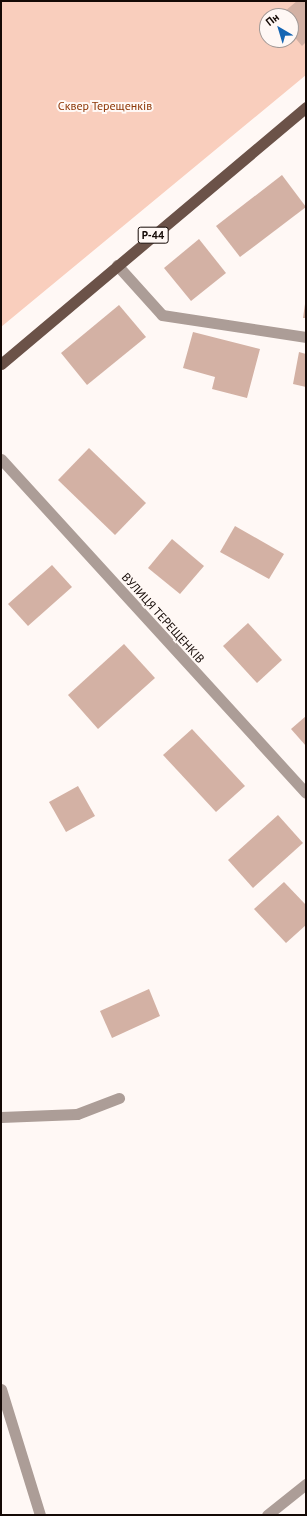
<!DOCTYPE html>
<meta charset="utf-8">
<style>
body{margin:0}
#map{position:relative;width:307px;height:1516px;overflow:hidden;background:#fff8f5;font-family:"PT Sans",sans-serif}
div>[style]{position:absolute}
.green>*{inset:0;background:#f9cebd}
.building>*{inset:0;background:#d3b1a4}
.service>*{height:11px;margin:-5.5px;padding:0 5.5px;transform-origin:5.5px;border-radius:5.5px;background:#ac9d97}
.minor>*{height:11px;margin:-5.5px;padding:0 5.5px;transform-origin:5.5px;border-radius:5.5px;background:#ac9d97}
.tertiary>*{height:11px;margin:-5.5px;padding:0 5.5px;transform-origin:5.5px;border-radius:5.5px;background:#ac9d97}
.primary>*{height:11px;margin:-5.5px;padding:0 5.5px;transform-origin:5.5px;border-radius:5.5px;background:#6b5248}
span{translate:-50% -50%;white-space:nowrap;text-align:center;line-height:1.15;-webkit-text-stroke:4px #fff8f5;paint-order:stroke}
.shield-label span{padding:1px 3px;background:#fff8f5;border:1px solid;border-radius:3px;-webkit-text-stroke-width:0}
.shield-label{font-size:11px;color:#140905;font-weight:700}
.park-label{font-size:12px;color:#8d3606}
.street-label{font-size:12px;color:#140905}
.frame{position:absolute;inset:0;border:2px solid #140905;pointer-events:none}
.north{position:absolute;left:259px;top:8px;width:40px;height:40px;box-sizing:border-box;background:#fff8f5;border:1px solid #a19895;border-radius:50%;rotate:322deg;font-size:11px;font-weight:700;line-height:16px;text-align:center;color:#140905}
.north::after{content:'';display:block;margin:auto;width:14px;height:18px;background:#1565b3;clip-path:polygon(50% 0,100% 100%,50% 72%,0 100%)}
</style>
<div id="map">
<div class="green">
<i style="clip-path:polygon(evenodd,1px 1px,306px 1px,306px 75px,1px 327px,1px 1px,267px 16px,291px 16px,291px 40px,267px 40px,267px 16px)"></i>
</div>
<div class="building">
<i style="clip-path:polygon(297px 1px,306px 1px,306px 42px,302px 46px,291px 33px,291px 16px,279px 16px)"></i>
<i style="clip-path:polygon(282px 175px,306px 207px,240px 257px,216px 226px)"></i>
<i style="clip-path:polygon(199px 239px,226px 273px,191px 301px,164px 268px)"></i>
<i style="clip-path:polygon(305px 304px,306px 304px,306px 318px,303px 318px)"></i>
<i style="clip-path:polygon(119px 305px,146px 337px,87px 385px,61px 353px)"></i>
<i style="clip-path:polygon(193px 332px,260px 349px,247px 398px,212px 389px,215px 377px,183px 368px)"></i>
<i style="clip-path:polygon(299px 352px,306px 354px,306px 387px,293px 384px)"></i>
<i style="clip-path:polygon(89px 448px,146px 503px,115px 535px,58px 480px)"></i>
<i style="clip-path:polygon(235px 526px,284px 554px,269px 579px,220px 552px)"></i>
<i style="clip-path:polygon(172px 539px,204px 566px,180px 594px,148px 568px)"></i>
<i style="clip-path:polygon(52px 565px,72px 587px,28px 626px,8px 604px)"></i>
<i style="clip-path:polygon(248px 623px,282px 660px,257px 683px,223px 646px)"></i>
<i style="clip-path:polygon(124px 644px,155px 678px,98px 729px,68px 695px)"></i>
<i style="clip-path:polygon(306px 716px,306px 746px,291px 729px)"></i>
<i style="clip-path:polygon(192px 729px,245px 786px,216px 812px,163px 755px)"></i>
<i style="clip-path:polygon(78px 786px,95px 816px,66px 832px,49px 802px)"></i>
<i style="clip-path:polygon(278px 815px,303px 843px,253px 888px,228px 860px)"></i>
<i style="clip-path:polygon(284px 882px,306px 905px,306px 925px,286px 943px,254px 909px)"></i>
<i style="clip-path:polygon(149px 989px,160px 1016px,112px 1038px,100px 1011px)"></i>
</div>
<div class="service">
<i style="left:1px;top:1117px;width:76px;rotate:-2.3deg"></i>
<i style="left:77px;top:1114px;width:45px;rotate:-20.9deg"></i>
</div>
<div class="minor">
<i style="left:117px;top:265px;width:67px;rotate:48deg"></i>
<i style="left:162px;top:315px;width:146px;rotate:8.7deg"></i>
<i style="left:1px;top:1389px;width:132px;rotate:72.8deg"></i>
<i style="left:267px;top:1515px;width:50px;rotate:-38.5deg"></i>
</div>
<div class="tertiary">
<i style="left:1px;top:459px;width:452px;rotate:47.6deg"></i>
</div>
<div class="primary">
<i style="left:1px;top:364px;width:399px;rotate:-40.1deg"></i>
</div>
<div class="shield-label">
<span style="left:153px;top:235px">Р-44</span>
</div>
<div class="park-label">
<span style="left:105px;top:106px">Сквер Терещенків</span>
</div>
<div class="street-label">
<span style="left:163px;top:618px;rotate:48deg">ВУЛИЦЯ ТЕРЕЩЕНКІВ</span>
</div>
<div class="frame"></div>
<div class="north">Пн</div>
</div>
